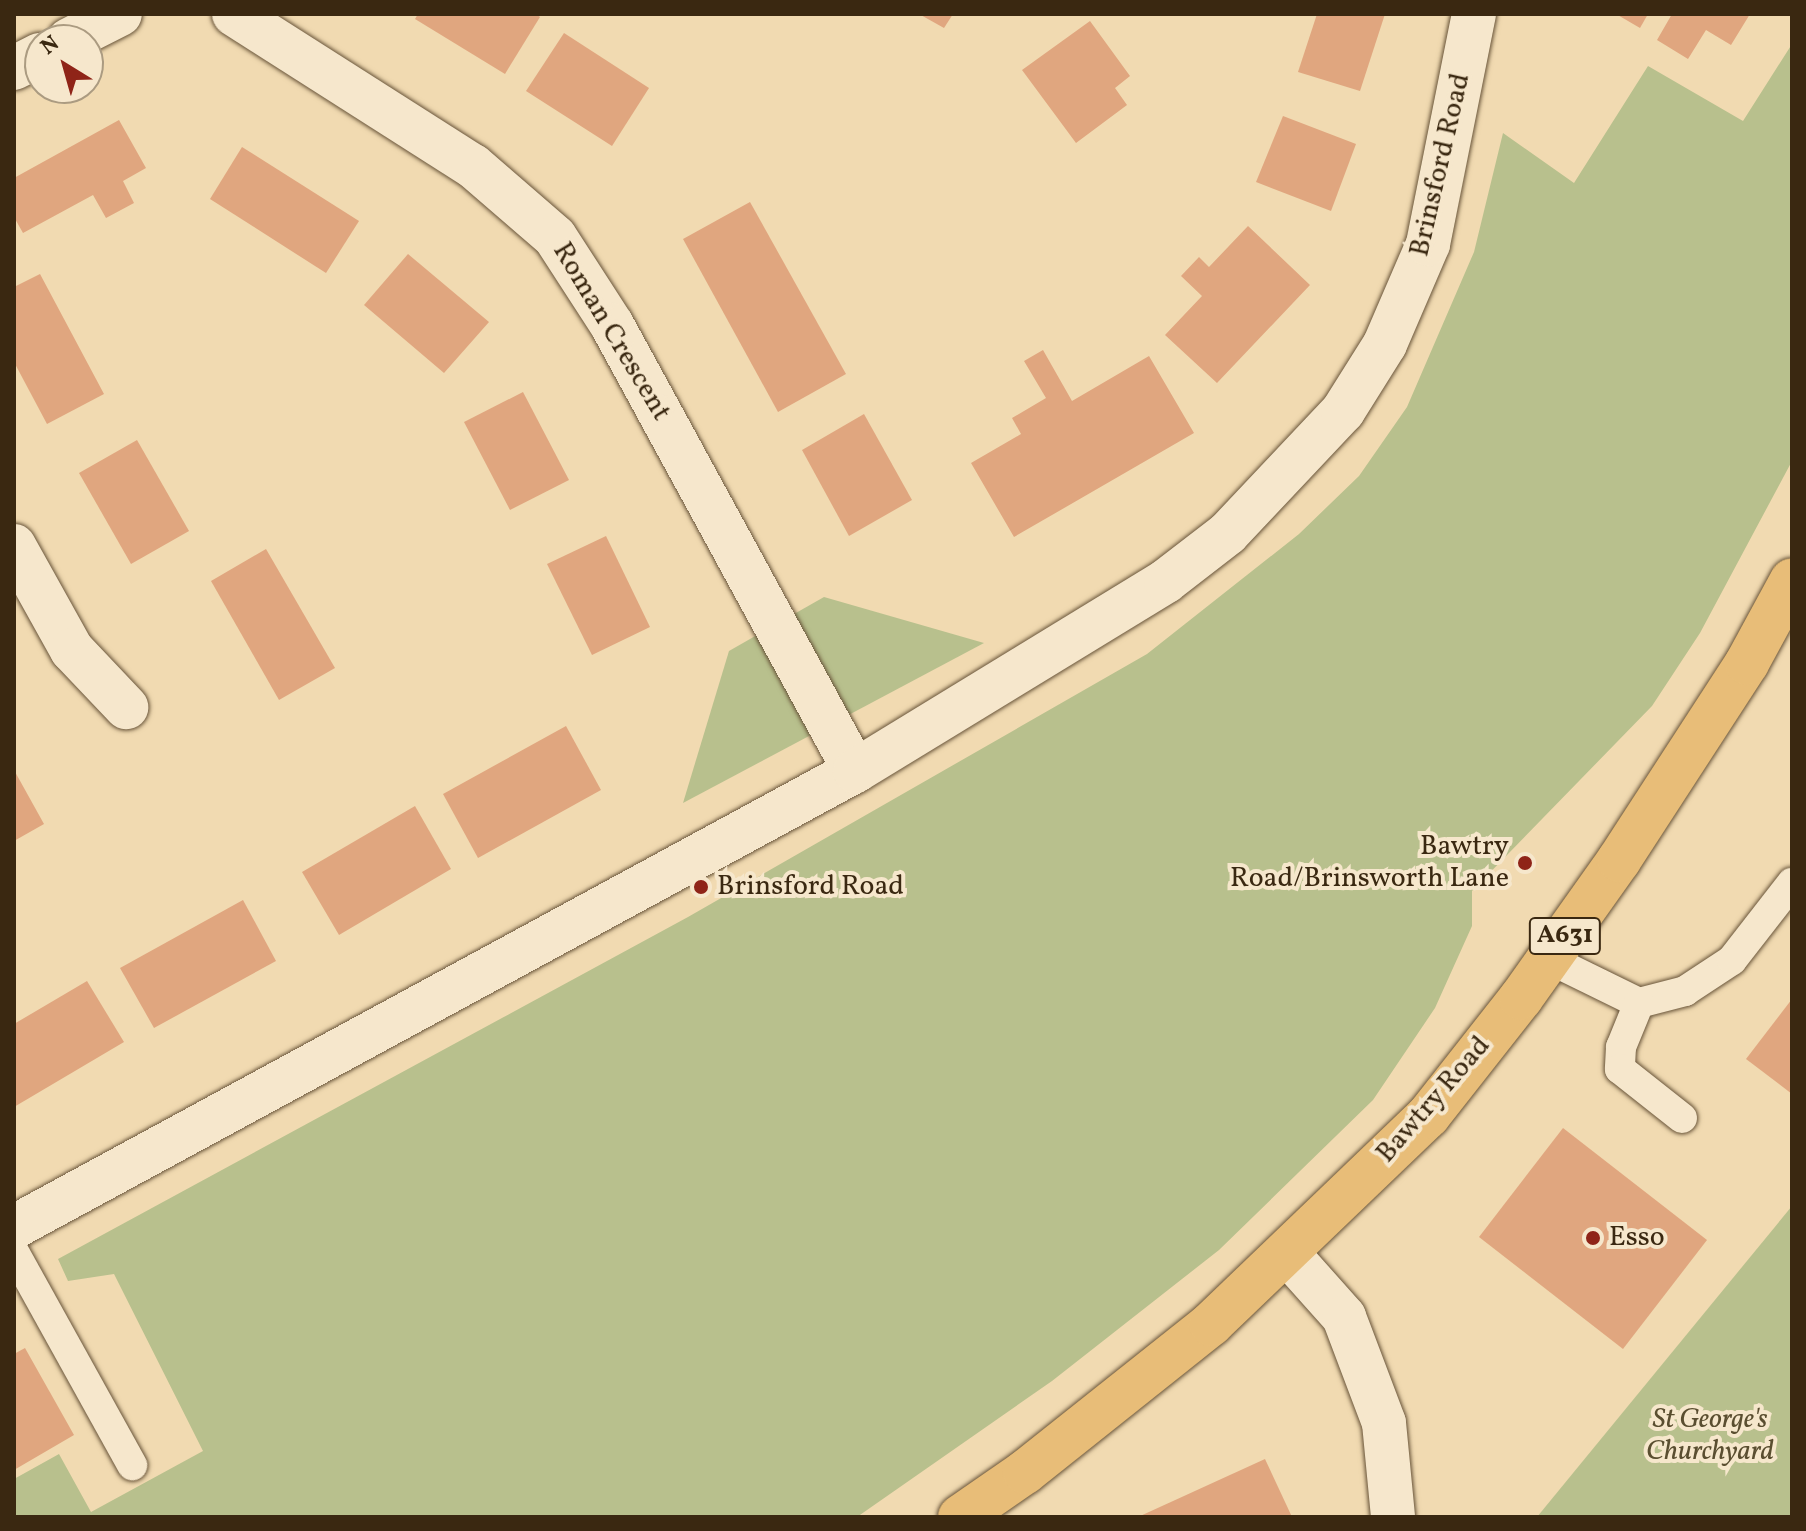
<!DOCTYPE html>
<style>
body{margin:0}
#map{position:relative;width:1806px;height:1531px;overflow:hidden;background:#f1dab1;font-family:Vollkorn,serif}
div>[style]{position:absolute}
.green>*{inset:0;background:#b8c08d}
.building>*{inset:0;background:#e0a67f}
.roads{filter:drop-shadow(0 0 2px #685439) drop-shadow(0 0 2px #685439)}
.lane>*{height:30px;margin:-15px;padding:0 15px;transform-origin:15px;border-radius:15px;background:#f6e7cc}
.street>*{height:44px;margin:-22px;padding:0 22px;transform-origin:22px;border-radius:22px;background:#f6e7cc}
.secondary>*{height:44px;margin:-22px;padding:0 22px;transform-origin:22px;border-radius:22px;background:#f6e7cc}
.primary>*{height:44px;margin:-22px;padding:0 22px;transform-origin:22px;border-radius:22px;background:#e8bd78}
.dots>*{width:22px;height:22px;translate:-50% -50%;box-sizing:border-box;border:4px solid #f6e7cc;border-radius:50%}
span{translate:-50% -50%;white-space:nowrap;text-align:center;line-height:1.15;-webkit-text-stroke:8px #f6e7cc;paint-order:stroke}
.shield-label span{padding:2px 6px;background:#f6e7cc;border:2px solid;border-radius:6px;-webkit-text-stroke-width:0}
.shield-label{font-size:26px;color:#3a2811;font-weight:700}
.street-label{font-size:28px;color:#3a2811}
.poi-label{font-size:28px;color:#3a2811}
.right{translate:-100% -50%;text-align:right}
.left{translate:0 -50%;text-align:left}
.park-label{font-size:28px;color:#5a4e30;font-style:italic}
.frame{position:absolute;inset:0;border:16px solid #3a2811;pointer-events:none}
.north{position:absolute;left:24px;top:24px;width:80px;height:80px;box-sizing:border-box;background:#f6e7cc;border:2px solid #ab9b81;border-radius:50%;rotate:323deg;font-size:22px;font-weight:700;line-height:32px;text-align:center;color:#3a2811}
.north::after{content:'';display:block;margin:auto;width:28px;height:36px;background:#8f2418;clip-path:polygon(50% 0,100% 100%,50% 72%,0 100%)}
</style>
<div id="map">
<div class="green">
<i style="clip-path:polygon(1792px 44px,1792px 461px,1700px 633px,1652px 706px,1472px 891px,1472px 926px,1435px 1008px,1373px 1100px,1219px 1250px,1052px 1381px,857px 1517px,14px 1517px,14px 1479px,59px 1454px,91px 1512px,203px 1451px,114px 1274px,68px 1281px,58px 1259px,688px 917px,1147px 654px,1299px 534px,1359px 476px,1407px 407px,1474px 252px,1503px 133px,1574px 183px,1648px 66px,1743px 121px)"></i>
<i style="clip-path:polygon(824px 597px,984px 643px,683px 803px,729px 651px)"></i>
<i style="clip-path:polygon(1792px 1206px,1792px 1517px,1537px 1517px)"></i>
</div>
<div class="building">
<i style="clip-path:polygon(418px 14px,536px 14px,540px 17px,505px 74px,415px 19px)"></i>
<i style="clip-path:polygon(919px 14px,953px 14px,944px 28px)"></i>
<i style="clip-path:polygon(1317px 14px,1385px 14px,1360px 91px,1298px 72px)"></i>
<i style="clip-path:polygon(1616px 14px,1648px 14px,1640px 28px)"></i>
<i style="clip-path:polygon(1672px 14px,1750px 14px,1731px 45px,1706px 30px,1688px 59px,1657px 40px)"></i>
<i style="clip-path:polygon(1090px 21px,1130px 76px,1115px 88px,1127px 105px,1076px 143px,1022px 70px)"></i>
<i style="clip-path:polygon(564px 33px,649px 88px,612px 146px,526px 91px)"></i>
<i style="clip-path:polygon(1283px 116px,1356px 144px,1331px 211px,1256px 182px)"></i>
<i style="clip-path:polygon(119px 120px,146px 168px,123px 181px,134px 203px,106px 218px,93px 195px,23px 233px,14px 217px,14px 178px)"></i>
<i style="clip-path:polygon(242px 147px,359px 221px,326px 273px,210px 199px)"></i>
<i style="clip-path:polygon(750px 202px,846px 374px,778px 412px,683px 239px)"></i>
<i style="clip-path:polygon(1248px 226px,1310px 285px,1217px 383px,1165px 335px,1202px 296px,1181px 276px,1199px 257px,1209px 267px)"></i>
<i style="clip-path:polygon(408px 254px,489px 322px,444px 373px,364px 305px)"></i>
<i style="clip-path:polygon(40px 274px,104px 394px,47px 424px,14px 362px,14px 287px)"></i>
<i style="clip-path:polygon(1043px 350px,1072px 401px,1149px 356px,1194px 433px,1014px 537px,971px 463px,1021px 434px,1012px 418px,1046px 398px,1024px 361px)"></i>
<i style="clip-path:polygon(523px 392px,569px 480px,510px 510px,464px 422px)"></i>
<i style="clip-path:polygon(864px 414px,912px 500px,849px 536px,802px 450px)"></i>
<i style="clip-path:polygon(137px 440px,189px 531px,131px 564px,79px 473px)"></i>
<i style="clip-path:polygon(606px 536px,650px 627px,592px 655px,547px 564px)"></i>
<i style="clip-path:polygon(266px 549px,335px 668px,279px 700px,211px 581px)"></i>
<i style="clip-path:polygon(566px 726px,601px 790px,478px 858px,443px 794px)"></i>
<i style="clip-path:polygon(14px 770px,44px 824px,14px 841px)"></i>
<i style="clip-path:polygon(415px 806px,451px 869px,339px 935px,302px 872px)"></i>
<i style="clip-path:polygon(243px 900px,276px 961px,154px 1028px,120px 968px)"></i>
<i style="clip-path:polygon(87px 981px,124px 1042px,14px 1107px,14px 1024px)"></i>
<i style="clip-path:polygon(1792px 999px,1792px 1094px,1746px 1059px)"></i>
<i style="clip-path:polygon(1563px 1128px,1707px 1240px,1623px 1349px,1479px 1237px)"></i>
<i style="clip-path:polygon(25px 1348px,74px 1435px,14px 1470px,14px 1354px)"></i>
<i style="clip-path:polygon(1265px 1459px,1292px 1517px,1138px 1517px)"></i>
</div>
<div class="roads">
<div class="lane">
<i style="left:1549px;top:959px;width:100px;rotate:26.1deg"></i>
<i style="left:1639px;top:1003px;width:48px;rotate:-14.6deg"></i>
<i style="left:1685px;top:991px;width:56px;rotate:-33.4deg"></i>
<i style="left:1732px;top:960px;width:98px;rotate:-52.1deg"></i>
<i style="left:1639px;top:1003px;width:48px;rotate:112.2deg"></i>
<i style="left:1621px;top:1047px;width:22px;rotate:93deg"></i>
<i style="left:1620px;top:1069px;width:79px;rotate:38.3deg"></i>
<i style="left:14px;top:1252px;width:244px;rotate:61deg"></i>
</div>
<div class="street">
<i style="left:234px;top:14px;width:283px;rotate:32.5deg"></i>
<i style="left:473px;top:166px;width:108px;rotate:40.9deg"></i>
<i style="left:555px;top:237px;width:105px;rotate:57.1deg"></i>
<i style="left:612px;top:325px;width:508px;rotate:61.42deg"></i>
<i style="left:69px;top:40px;width:57px;rotate:-27deg"></i>
<i style="left:14px;top:68px;width:29px;rotate:-27deg"></i>
<i style="left:14px;top:546px;width:119px;rotate:60.9deg"></i>
<i style="left:72px;top:650px;width:79px;rotate:46.5deg"></i>
<i style="left:14px;top:1227px;width:957px;rotate:-28.47deg"></i>
<i style="left:855px;top:771px;width:364px;rotate:-31.4deg"></i>
<i style="left:1166px;top:581px;width:78px;rotate:-37.7deg"></i>
<i style="left:1228px;top:533px;width:168px;rotate:-46.7deg"></i>
<i style="left:1343px;top:411px;width:79px;rotate:-57.9deg"></i>
<i style="left:1385px;top:344px;width:109px;rotate:-66.7deg"></i>
<i style="left:1428px;top:244px;width:235px;rotate:-78.7deg"></i>
</div>
<div class="secondary">
<i style="left:1287px;top:1253px;width:86px;rotate:48.3deg"></i>
<i style="left:1344px;top:1317px;width:113px;rotate:69.3deg"></i>
<i style="left:1384px;top:1423px;width:94px;rotate:84.5deg"></i>
</div>
<div class="primary">
<i style="left:960px;top:1517px;width:79px;rotate:-34.7deg"></i>
<i style="left:1025px;top:1472px;width:238px;rotate:-38.5deg"></i>
<i style="left:1211px;top:1324px;width:301px;rotate:-43.8deg"></i>
<i style="left:1428px;top:1116px;width:150px;rotate:-51.8deg"></i>
<i style="left:1521px;top:998px;width:169px;rotate:-54.6deg"></i>
<i style="left:1619px;top:860px;width:235px;rotate:-57deg"></i>
<i style="left:1747px;top:663px;width:94px;rotate:-61.5deg"></i>
</div>
</div>
<div class="dots">
<i style="left:1525px;top:863px;background:#8f2418"></i>
<i style="left:701px;top:887px;background:#8f2418"></i>
<i style="left:1593px;top:1238px;background:#8f2418"></i>
</div>
<div class="shield-label">
<span style="left:1565px;top:936px">A631</span>
</div>
<div class="street-label">
<span style="left:1441px;top:165px;rotate:-77deg">Brinsford Road</span>
<span style="left:611px;top:332px;rotate:59deg">Roman Crescent</span>
<span style="left:1434px;top:1100px;rotate:-49deg">Bawtry Road</span>
</div>
<div class="poi-label">
<span class="right" style="left:1509px;top:863px">Bawtry<br>Road/Brinsworth Lane</span>
<span class="left" style="left:717px;top:887px">Brinsford Road</span>
<span class="left" style="left:1609px;top:1238px">Esso</span>
</div>
<div class="park-label">
<span style="left:1710px;top:1436px">St George's<br>Churchyard</span>
</div>
<div class="frame"></div>
<div class="north">N</div>
</div>
